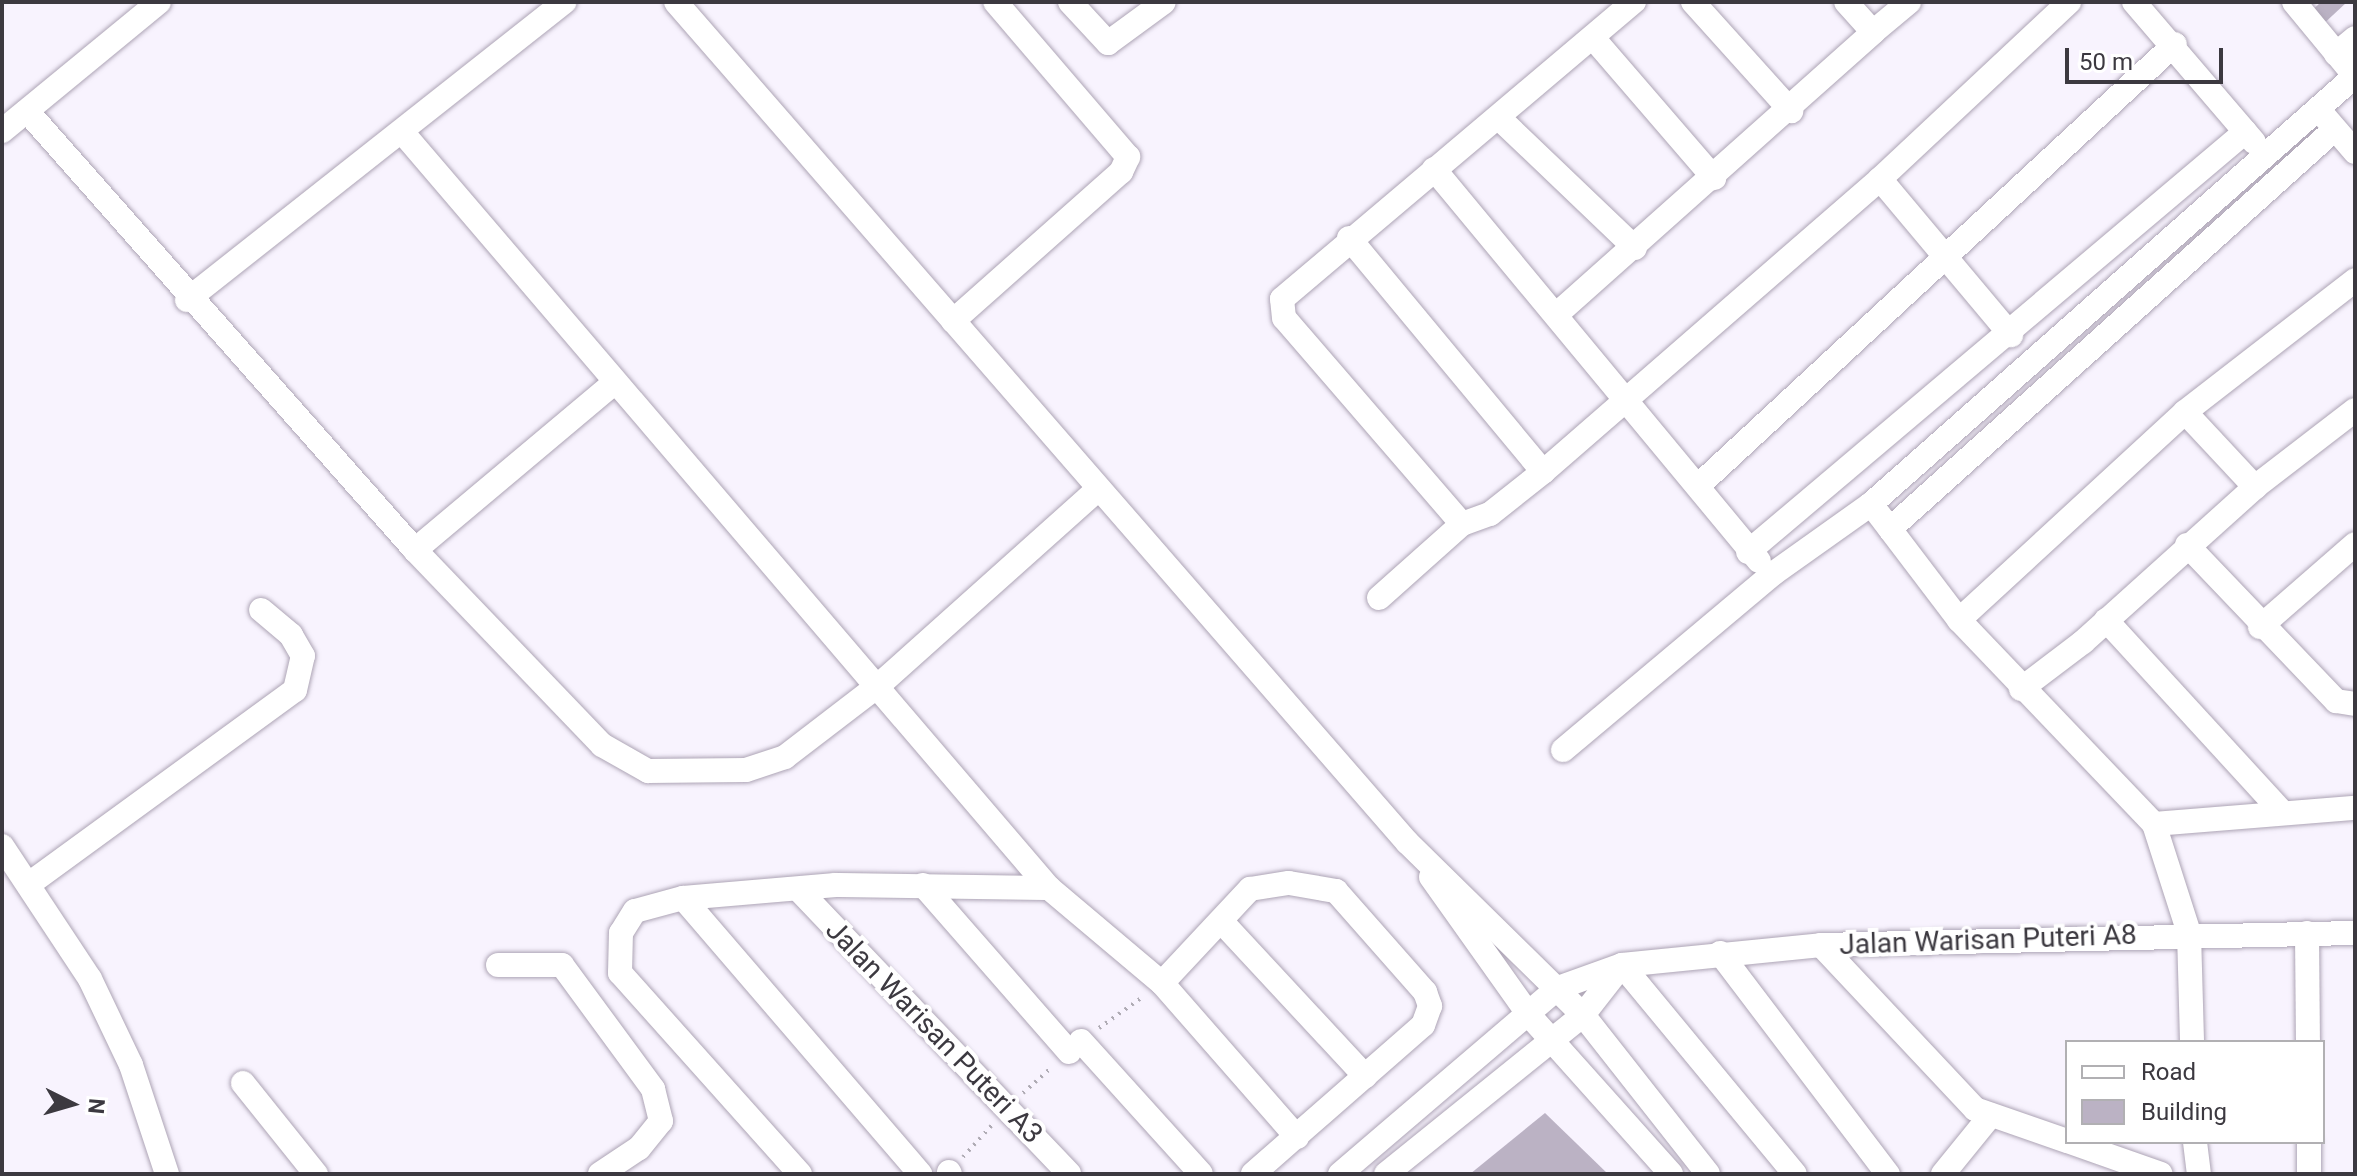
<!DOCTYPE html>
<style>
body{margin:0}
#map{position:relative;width:2357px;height:1176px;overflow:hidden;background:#f8f3fe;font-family:Roboto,sans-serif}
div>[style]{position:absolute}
.building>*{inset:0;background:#bbb2c4}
.path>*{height:4px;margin-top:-2px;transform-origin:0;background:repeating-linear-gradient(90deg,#afabb4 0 2px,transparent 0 8px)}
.roads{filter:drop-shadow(0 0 2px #ada4b5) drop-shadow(0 0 2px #ada4b5)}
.minor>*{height:24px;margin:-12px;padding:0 12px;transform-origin:12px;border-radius:12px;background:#fff}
span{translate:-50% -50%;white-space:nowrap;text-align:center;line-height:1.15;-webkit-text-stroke:8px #fff;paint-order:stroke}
.street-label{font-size:28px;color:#3c3940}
.frame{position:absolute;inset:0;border:4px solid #3c3940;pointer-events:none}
.legend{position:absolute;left:2065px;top:1040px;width:260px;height:104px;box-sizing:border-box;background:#fff;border:2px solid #b1b0b3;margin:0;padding:10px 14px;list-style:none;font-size:24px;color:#3c3940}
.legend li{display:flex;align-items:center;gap:16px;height:40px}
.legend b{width:40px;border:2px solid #b1b0b3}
.north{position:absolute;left:32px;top:1064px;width:80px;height:80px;-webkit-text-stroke:6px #fff;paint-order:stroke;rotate:95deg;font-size:22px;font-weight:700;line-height:32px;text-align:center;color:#3c3940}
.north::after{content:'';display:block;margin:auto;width:28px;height:36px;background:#3c3940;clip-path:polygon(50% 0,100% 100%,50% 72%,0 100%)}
.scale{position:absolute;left:2065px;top:48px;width:158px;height:36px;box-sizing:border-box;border:4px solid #3c3940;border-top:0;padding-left:10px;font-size:24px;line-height:28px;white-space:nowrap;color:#3c3940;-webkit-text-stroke:6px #fff;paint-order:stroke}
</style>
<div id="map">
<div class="building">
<i style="clip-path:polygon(2321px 2px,2347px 2px,2318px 29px,2306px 16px)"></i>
<i style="clip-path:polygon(1545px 1113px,1608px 1174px,1470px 1174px)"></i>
</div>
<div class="path">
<i style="left:1099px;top:1028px;width:55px;rotate:-35.4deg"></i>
<i style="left:1023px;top:1093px;width:39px;rotate:-42deg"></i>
<i style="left:963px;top:1157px;width:43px;rotate:-47.8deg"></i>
</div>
<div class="roads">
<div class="minor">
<i style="left:676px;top:2px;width:1114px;rotate:48.97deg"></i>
<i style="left:1407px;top:842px;width:247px;rotate:44.5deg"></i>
<i style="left:1583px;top:1015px;width:202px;rotate:51.8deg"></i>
<i style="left:1070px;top:2px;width:56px;rotate:47.2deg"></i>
<i style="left:1108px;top:43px;width:69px;rotate:-36.2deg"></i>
<i style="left:1693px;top:2px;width:147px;rotate:48deg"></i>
<i style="left:2134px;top:2px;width:184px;rotate:49.4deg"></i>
<i style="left:2294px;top:2px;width:96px;rotate:50.5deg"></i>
<i style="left:1873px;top:32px;width:47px;rotate:-39.8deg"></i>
<i style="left:1594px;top:39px;width:184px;rotate:49.2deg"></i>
<i style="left:2336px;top:54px;width:25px;rotate:-40deg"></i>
<i style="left:27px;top:111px;width:586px;rotate:48.53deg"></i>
<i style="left:415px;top:550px;width:270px;rotate:46.2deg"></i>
<i style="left:602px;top:745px;width:53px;rotate:29.5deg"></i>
<i style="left:648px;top:771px;width:98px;rotate:-0.6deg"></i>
<i style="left:746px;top:770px;width:41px;rotate:-18.4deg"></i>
<i style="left:785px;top:757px;width:118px;rotate:-37.5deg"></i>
<i style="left:879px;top:685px;width:291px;rotate:-41.8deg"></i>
<i style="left:2325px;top:117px;width:46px;rotate:49.4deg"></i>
<i style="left:1499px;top:118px;width:188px;rotate:43.7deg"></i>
<i style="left:2px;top:131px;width:203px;rotate:-39.4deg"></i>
<i style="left:403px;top:133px;width:994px;rotate:49.45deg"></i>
<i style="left:1049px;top:888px;width:148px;rotate:40.1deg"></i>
<i style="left:1162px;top:983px;width:205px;rotate:48.8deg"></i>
<i style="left:1434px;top:169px;width:509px;rotate:50.34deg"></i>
<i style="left:1880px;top:179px;width:204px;rotate:50deg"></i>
<i style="left:1349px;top:238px;width:304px;rotate:50.3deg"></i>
<i style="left:187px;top:300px;width:481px;rotate:-38.3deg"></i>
<i style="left:1557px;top:314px;width:424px;rotate:-41.7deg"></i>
<i style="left:1873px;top:32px;width:40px;rotate:-132deg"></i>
<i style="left:953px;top:321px;width:225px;rotate:-41.6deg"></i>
<i style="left:1121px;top:172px;width:17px;rotate:-65deg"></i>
<i style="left:1128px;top:157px;width:204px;rotate:-130.6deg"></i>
<i style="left:2185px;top:412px;width:103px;rotate:47deg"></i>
<i style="left:1698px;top:486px;width:650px;rotate:-42.82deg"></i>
<i style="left:1871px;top:504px;width:146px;rotate:52.8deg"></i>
<i style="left:1959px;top:620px;width:282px;rotate:46.3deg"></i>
<i style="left:2154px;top:824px;width:114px;rotate:72.2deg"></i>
<i style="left:2189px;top:933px;width:109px;rotate:88.4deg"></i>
<i style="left:1462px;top:524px;width:272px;rotate:-130.8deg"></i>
<i style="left:1284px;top:318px;width:19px;rotate:-96deg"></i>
<i style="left:1282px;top:299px;width:461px;rotate:-40.2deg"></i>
<i style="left:1890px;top:529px;width:598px;rotate:-41.95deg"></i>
<i style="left:2187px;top:545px;width:216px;rotate:46.3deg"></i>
<i style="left:2336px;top:701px;width:19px;rotate:9deg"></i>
<i style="left:415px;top:550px;width:258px;rotate:-40deg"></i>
<i style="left:1748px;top:552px;width:651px;rotate:-40.2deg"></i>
<i style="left:1379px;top:598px;width:111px;rotate:-41.7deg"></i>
<i style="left:1462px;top:524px;width:30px;rotate:-20deg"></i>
<i style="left:1490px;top:514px;width:68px;rotate:-38.4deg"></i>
<i style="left:1543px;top:472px;width:447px;rotate:-41deg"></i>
<i style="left:1880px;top:179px;width:259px;rotate:-43.1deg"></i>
<i style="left:1959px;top:620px;width:307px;rotate:-42.6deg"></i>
<i style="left:2185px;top:412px;width:215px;rotate:-37.8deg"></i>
<i style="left:2106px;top:620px;width:259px;rotate:47.5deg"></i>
<i style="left:2260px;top:627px;width:126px;rotate:-41.1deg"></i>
<i style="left:2021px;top:689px;width:78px;rotate:-37.2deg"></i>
<i style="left:2083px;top:642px;width:232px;rotate:-42deg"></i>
<i style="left:2255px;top:487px;width:126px;rotate:-37.6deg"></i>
<i style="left:1563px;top:750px;width:275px;rotate:-40deg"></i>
<i style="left:1774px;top:573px;width:119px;rotate:-35.4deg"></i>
<i style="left:1871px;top:504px;width:646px;rotate:-41.49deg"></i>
<i style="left:2154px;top:824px;width:202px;rotate:-4.6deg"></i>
<i style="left:2px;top:846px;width:159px;rotate:56.5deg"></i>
<i style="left:90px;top:979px;width:95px;rotate:64.5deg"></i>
<i style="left:131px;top:1065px;width:115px;rotate:71.7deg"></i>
<i style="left:1431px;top:877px;width:169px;rotate:54.6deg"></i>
<i style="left:1529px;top:1015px;width:213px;rotate:48.2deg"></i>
<i style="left:29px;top:884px;width:329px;rotate:-36.1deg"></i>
<i style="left:295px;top:690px;width:35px;rotate:-77deg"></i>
<i style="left:303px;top:656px;width:24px;rotate:-120deg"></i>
<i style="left:291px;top:635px;width:39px;rotate:-140deg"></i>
<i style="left:923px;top:885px;width:222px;rotate:48.8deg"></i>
<i style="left:798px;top:889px;width:393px;rotate:46.4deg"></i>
<i style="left:683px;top:898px;width:364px;rotate:49.3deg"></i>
<i style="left:1221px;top:921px;width:212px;rotate:47.1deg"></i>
<i style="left:2307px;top:933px;width:109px;rotate:89.5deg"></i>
<i style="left:1821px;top:945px;width:225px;rotate:46.8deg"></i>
<i style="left:1975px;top:1109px;width:97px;rotate:19.2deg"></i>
<i style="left:1720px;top:953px;width:278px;rotate:52.8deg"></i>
<i style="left:498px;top:965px;width:64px"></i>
<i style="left:562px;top:965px;width:154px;rotate:53.7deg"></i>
<i style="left:653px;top:1089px;width:33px;rotate:76deg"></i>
<i style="left:661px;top:1121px;width:35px;rotate:129deg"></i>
<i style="left:639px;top:1148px;width:47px;rotate:146.3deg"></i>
<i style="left:1622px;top:965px;width:271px;rotate:50.4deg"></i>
<i style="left:1162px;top:983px;width:129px;rotate:-46.9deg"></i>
<i style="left:1250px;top:889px;width:39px;rotate:-9deg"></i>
<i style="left:1289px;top:883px;width:48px;rotate:9.7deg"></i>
<i style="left:1336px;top:891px;width:135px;rotate:48.6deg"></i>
<i style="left:1425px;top:992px;width:15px;rotate:70deg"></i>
<i style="left:1430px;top:1006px;width:20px;rotate:110deg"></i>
<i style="left:1423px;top:1025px;width:226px;rotate:138.8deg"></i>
<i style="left:1081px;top:1041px;width:179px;rotate:47.9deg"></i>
<i style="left:243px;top:1083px;width:117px;rotate:51.3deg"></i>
<i style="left:2070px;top:1142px;width:96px;rotate:19.4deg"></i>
<i style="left:2195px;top:1142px;width:32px;rotate:83deg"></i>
<i style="left:2309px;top:1142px;width:32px;rotate:90deg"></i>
<i style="left:949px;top:1172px;width:2px;rotate:63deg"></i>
<i style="left:800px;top:1174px;width:270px;rotate:-131.8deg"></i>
<i style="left:620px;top:973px;width:40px;rotate:-88.6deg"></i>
<i style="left:621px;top:933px;width:26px;rotate:-58deg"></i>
<i style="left:635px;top:911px;width:50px;rotate:-15.2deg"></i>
<i style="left:683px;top:898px;width:153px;rotate:-4.9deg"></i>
<i style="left:835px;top:885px;width:214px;rotate:0.8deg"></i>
<i style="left:1340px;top:1174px;width:287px;rotate:-40.5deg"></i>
<i style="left:1558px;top:988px;width:68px;rotate:-19.8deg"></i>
<i style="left:1622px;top:965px;width:200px;rotate:-5.7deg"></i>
<i style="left:1821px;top:945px;width:534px;rotate:-1.29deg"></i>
<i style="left:1386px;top:1174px;width:253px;rotate:-38.9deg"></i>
<i style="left:1583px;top:1015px;width:63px;rotate:-52deg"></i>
<i style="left:1943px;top:1174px;width:76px;rotate:-50.9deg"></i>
</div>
</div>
<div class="street-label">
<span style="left:1988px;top:940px;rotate:-2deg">Jalan Warisan Puteri A8</span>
<span style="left:934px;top:1032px;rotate:46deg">Jalan Warisan Puteri A3</span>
</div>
<div class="frame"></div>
<ul class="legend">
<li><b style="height:10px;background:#fff"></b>Road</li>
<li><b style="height:22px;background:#bbb2c4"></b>Building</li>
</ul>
<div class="north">N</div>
<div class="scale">50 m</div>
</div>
